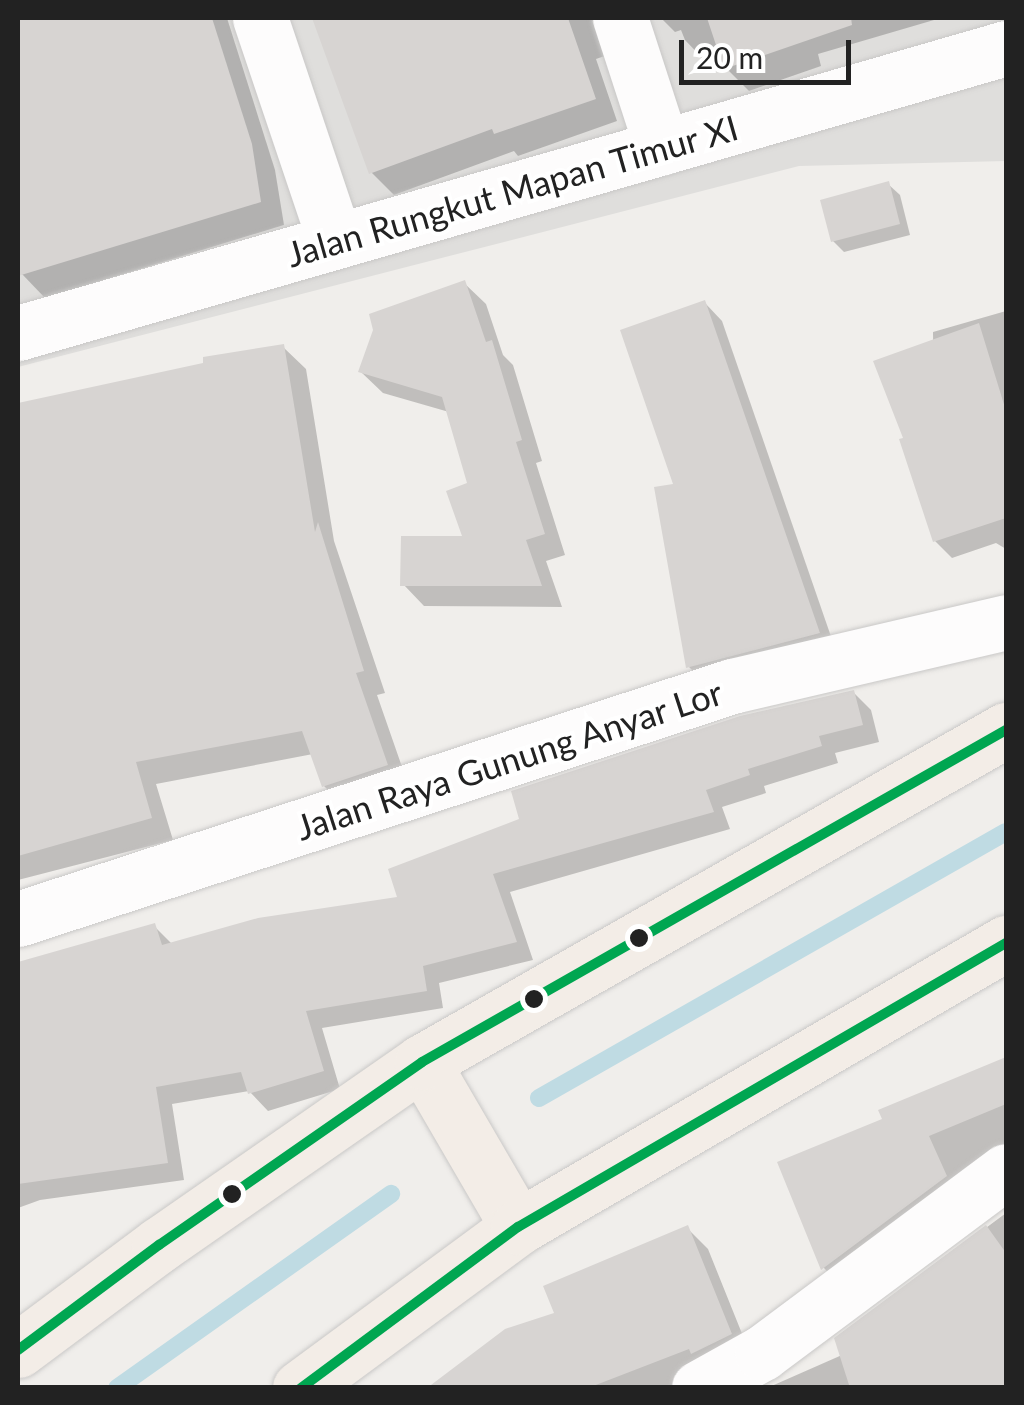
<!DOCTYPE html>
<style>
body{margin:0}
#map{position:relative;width:1024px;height:1405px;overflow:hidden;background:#f0eeeb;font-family:Lato,sans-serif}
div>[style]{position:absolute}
.residential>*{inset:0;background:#dfdedc}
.shadow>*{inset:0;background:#0003}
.stream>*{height:18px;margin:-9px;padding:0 9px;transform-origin:9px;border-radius:9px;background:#bfdbe3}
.building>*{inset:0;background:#d7d4d2}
.roads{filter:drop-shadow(0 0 2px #c9c8c7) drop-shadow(0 0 2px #c9c8c7)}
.minor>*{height:55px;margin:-27.5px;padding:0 27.5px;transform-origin:27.5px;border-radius:27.5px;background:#fdfcfc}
.major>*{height:55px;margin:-27.5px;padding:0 27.5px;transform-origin:27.5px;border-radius:27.5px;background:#f3ede7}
.bus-1>*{height:10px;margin:-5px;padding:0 5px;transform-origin:5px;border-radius:5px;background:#00a651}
.dots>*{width:28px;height:28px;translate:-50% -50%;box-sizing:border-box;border:5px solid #fff;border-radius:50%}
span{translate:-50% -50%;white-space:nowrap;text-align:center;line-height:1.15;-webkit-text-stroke:8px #fff;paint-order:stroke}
.street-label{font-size:35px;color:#222}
.frame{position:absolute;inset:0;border:20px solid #222;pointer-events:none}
.scale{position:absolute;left:679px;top:40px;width:172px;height:45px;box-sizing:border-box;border:5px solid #222;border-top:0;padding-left:12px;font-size:30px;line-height:35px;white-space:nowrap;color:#222;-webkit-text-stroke:8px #fff;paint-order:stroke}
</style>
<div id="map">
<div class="residential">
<i style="clip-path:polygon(18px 18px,1006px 18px,1006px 161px,799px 166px,18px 367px)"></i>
</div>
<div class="shadow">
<i style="clip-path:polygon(18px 18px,227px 18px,275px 170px,284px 225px,45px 298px,22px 274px,18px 262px)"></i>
<i style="clip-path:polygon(316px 18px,622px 18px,613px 53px,596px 59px,617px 121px,518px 156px,514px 151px,394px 195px,371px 172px)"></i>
<i style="clip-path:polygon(661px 18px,934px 18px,934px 20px,818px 54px,821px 66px,749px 91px,726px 68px,723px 58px,707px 63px,685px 40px,681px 30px,675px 32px)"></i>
<i style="clip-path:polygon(888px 184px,900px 195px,910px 235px,844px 252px,833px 241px)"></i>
<i style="clip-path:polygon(464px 283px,486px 304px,503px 355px,513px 365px,542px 461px,536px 463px,565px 555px,546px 561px,562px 607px,424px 606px,403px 584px,465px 538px,470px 485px,449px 412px,383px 393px,361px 372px)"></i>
<i style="clip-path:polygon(705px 303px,722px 321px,836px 651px,706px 684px,689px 667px,676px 486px)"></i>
<i style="clip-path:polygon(1006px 311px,1006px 549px,996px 543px,952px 558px,935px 541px,933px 332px)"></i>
<i style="clip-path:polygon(283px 347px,306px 369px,334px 541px,385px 693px,377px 695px,409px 787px,346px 808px,324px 786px,313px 754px,156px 784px,173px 840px,18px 880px,18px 409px)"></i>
<i style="clip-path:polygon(853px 692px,871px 710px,879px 742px,835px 753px,838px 763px,764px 786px,766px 793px,722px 807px,730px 829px,510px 892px,533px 960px,439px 983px,443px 1008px,322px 1028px,340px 1089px,268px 1111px,249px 1091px,172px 1104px,184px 1180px,40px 1200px,18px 1208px,18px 964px,154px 926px,173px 945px,401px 899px)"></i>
<i style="clip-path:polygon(1006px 1059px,1006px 1168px,844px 1289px,824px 1268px,780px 1164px,886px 1120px,882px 1111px)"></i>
<i style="clip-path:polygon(1006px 1213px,1006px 1388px,767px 1388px,842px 1355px,837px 1339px)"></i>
<i style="clip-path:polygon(687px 1228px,708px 1249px,751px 1356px,701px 1388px,431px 1388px,558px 1315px)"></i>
</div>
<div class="stream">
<i style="left:539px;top:1098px;width:537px;rotate:-29.67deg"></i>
<i style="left:117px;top:1388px;width:336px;rotate:-35.3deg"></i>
</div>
<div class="building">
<i style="clip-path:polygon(18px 18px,212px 18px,252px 144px,261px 202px,18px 276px)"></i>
<i style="clip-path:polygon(312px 18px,568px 18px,596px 99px,494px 134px,492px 129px,369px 174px)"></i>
<i style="clip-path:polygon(707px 18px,851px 18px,852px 25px,724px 69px)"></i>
<i style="clip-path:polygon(889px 181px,900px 224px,831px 242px,820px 200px)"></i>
<i style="clip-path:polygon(465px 280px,486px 342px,492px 340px,522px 440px,516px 442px,545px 534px,526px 540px,542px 586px,400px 586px,401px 536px,462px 536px,446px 491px,467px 483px,442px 397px,358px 372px,373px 330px,369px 314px)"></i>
<i style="clip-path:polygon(705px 300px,820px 633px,686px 668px,654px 487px,673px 484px,620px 330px)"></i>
<i style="clip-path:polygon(979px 323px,1006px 411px,1006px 518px,933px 542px,899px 439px,903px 438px,873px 361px)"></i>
<i style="clip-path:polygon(284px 344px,315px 532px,318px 522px,364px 671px,356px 673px,388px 765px,322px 787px,302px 731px,136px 762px,152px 818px,18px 856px,18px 403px,203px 363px,203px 357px)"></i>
<i style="clip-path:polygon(854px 690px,863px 725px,819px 736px,822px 746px,748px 769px,750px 775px,706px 790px,714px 812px,493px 874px,517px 942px,423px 966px,427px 991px,306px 1011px,324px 1071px,248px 1094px,241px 1072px,156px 1087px,168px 1163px,18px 1184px,18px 962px,155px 923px,162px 945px,258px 918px,397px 897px,388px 869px,519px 819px,511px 791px,740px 716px)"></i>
<i style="clip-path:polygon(1006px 1057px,1006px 1104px,929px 1136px,947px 1176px,821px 1270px,777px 1162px,882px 1119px,878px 1110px)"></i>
<i style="clip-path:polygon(688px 1225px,732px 1334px,691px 1354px,689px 1349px,588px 1388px,427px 1388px,505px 1329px,554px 1313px,543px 1286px)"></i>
<i style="clip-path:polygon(986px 1225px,1006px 1253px,1006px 1388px,850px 1388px,834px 1338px)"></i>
</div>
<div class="roads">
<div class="minor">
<i style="left:260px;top:18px;width:235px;rotate:71.4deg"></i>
<i style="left:620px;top:18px;width:136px;rotate:72deg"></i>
<i style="left:18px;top:333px;width:1028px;rotate:-16.09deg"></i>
<i style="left:18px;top:919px;width:751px;rotate:-18.07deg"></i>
<i style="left:732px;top:686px;width:281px;rotate:-13.1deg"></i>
<i style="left:699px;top:1388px;width:72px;rotate:-29.1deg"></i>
<i style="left:762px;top:1353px;width:304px;rotate:-36.7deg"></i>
</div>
<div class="major">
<i style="left:422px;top:1062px;width:191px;rotate:59.8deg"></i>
<i style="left:18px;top:1350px;width:176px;rotate:-36.7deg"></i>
<i style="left:159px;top:1245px;width:320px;rotate:-34.8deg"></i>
<i style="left:422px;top:1062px;width:672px;rotate:-29.62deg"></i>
<i style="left:300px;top:1388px;width:271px;rotate:-36.4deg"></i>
<i style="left:518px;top:1227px;width:565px;rotate:-30.2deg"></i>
</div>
</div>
<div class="bus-1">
<i style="left:18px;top:1350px;width:176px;rotate:-36.7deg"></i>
<i style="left:159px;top:1245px;width:320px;rotate:-34.8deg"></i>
<i style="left:422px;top:1062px;width:672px;rotate:-29.62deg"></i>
<i style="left:301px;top:1388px;width:270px;rotate:-36.6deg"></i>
<i style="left:518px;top:1227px;width:565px;rotate:-30.2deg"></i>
</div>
<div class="dots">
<i style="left:639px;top:938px;background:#222"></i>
<i style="left:534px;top:999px;background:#222"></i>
<i style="left:232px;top:1194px;background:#222"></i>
</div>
<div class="street-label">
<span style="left:512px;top:190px;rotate:-16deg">Jalan Rungkut Mapan Timur XI</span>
<span style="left:509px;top:759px;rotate:-18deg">Jalan Raya Gunung Anyar Lor</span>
</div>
<div class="frame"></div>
<div class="scale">20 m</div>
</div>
